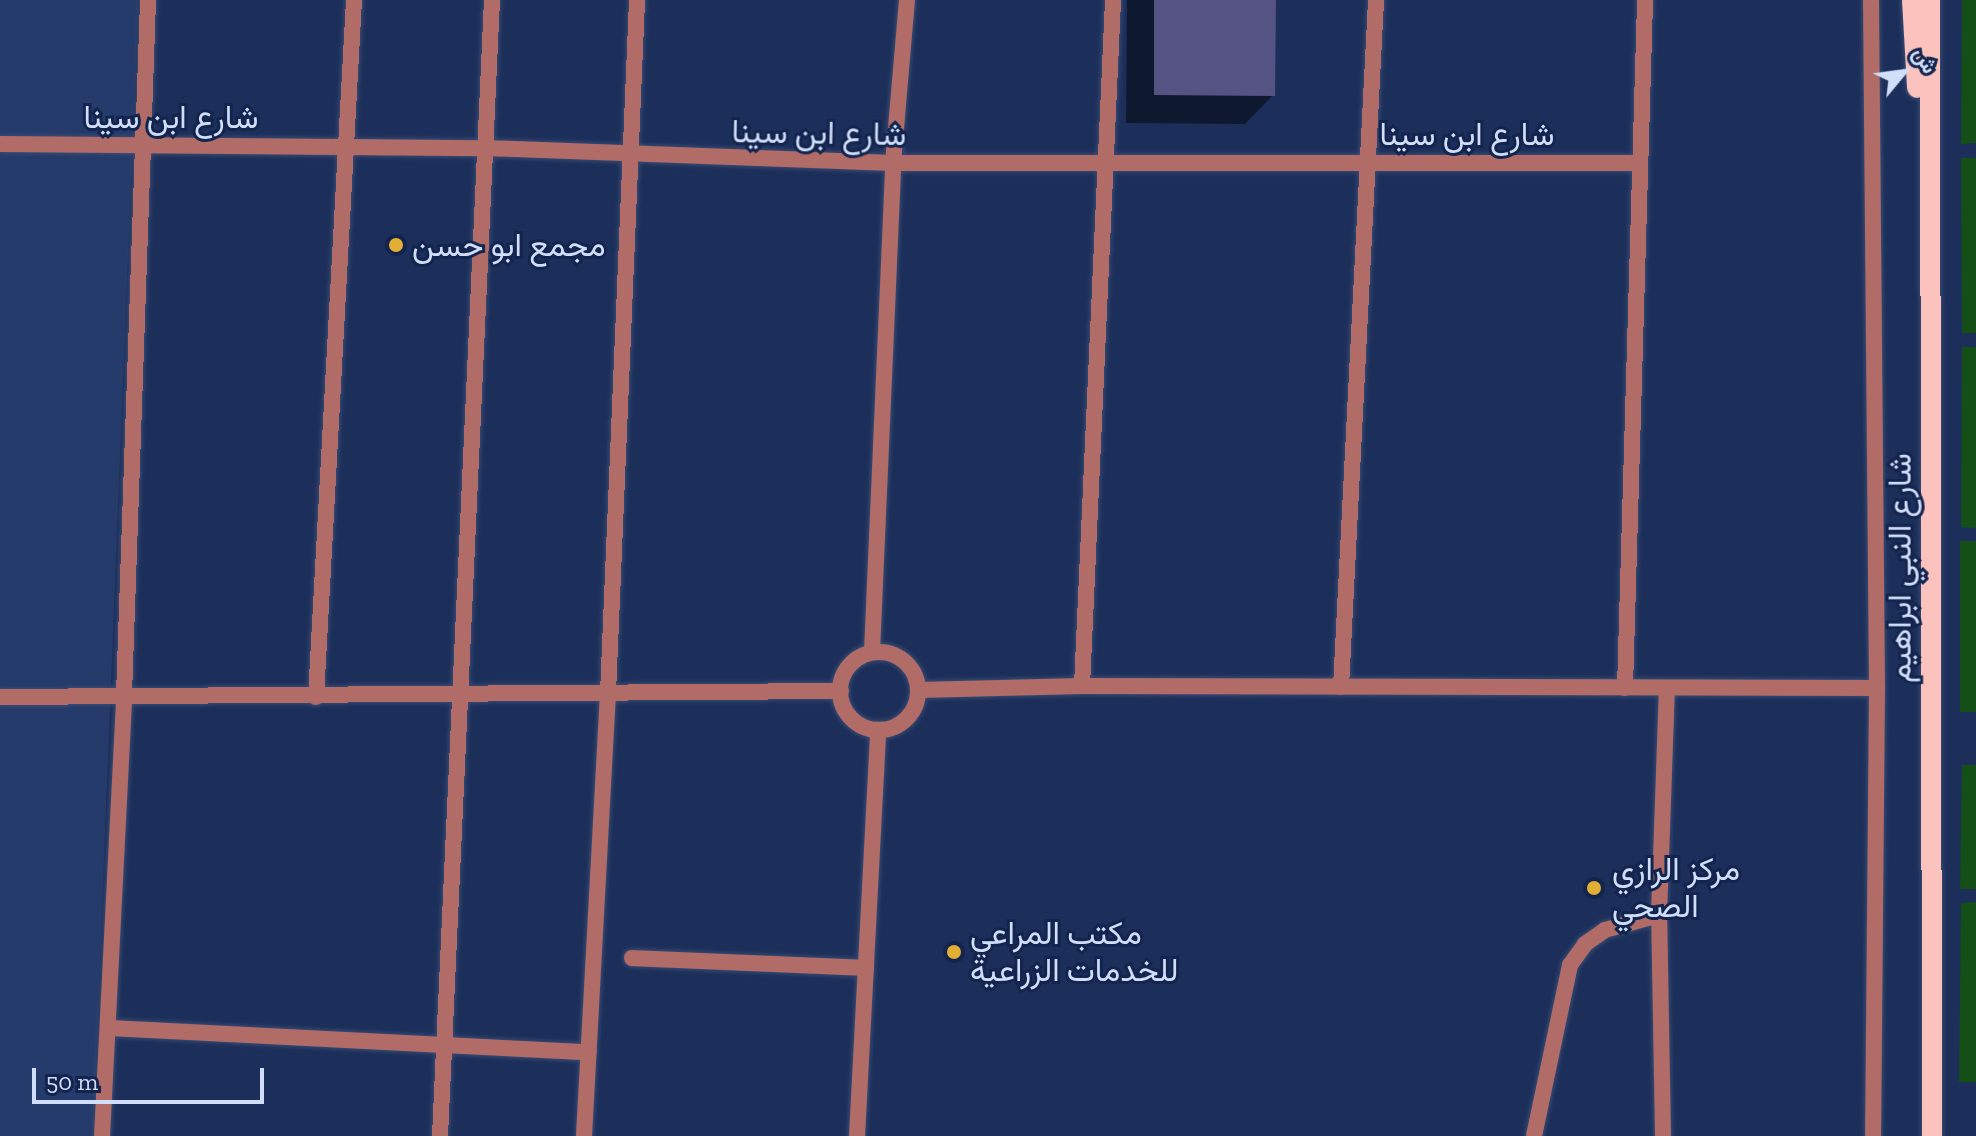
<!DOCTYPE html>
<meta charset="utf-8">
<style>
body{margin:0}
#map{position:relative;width:1976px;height:1136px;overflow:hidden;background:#1c2f5a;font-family:"Zilla Slab",Vazirmatn,serif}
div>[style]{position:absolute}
.built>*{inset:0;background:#253b6b}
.green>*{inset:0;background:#134f16}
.shadow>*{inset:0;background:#0007}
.building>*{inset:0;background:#545384}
.roads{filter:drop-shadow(0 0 2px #394b73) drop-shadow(0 0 2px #394b73)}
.service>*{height:16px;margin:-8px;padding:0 8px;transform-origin:8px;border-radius:8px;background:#b16c68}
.minor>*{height:16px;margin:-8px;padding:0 8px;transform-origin:8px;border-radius:8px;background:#b16c68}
.tertiary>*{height:16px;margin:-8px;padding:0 8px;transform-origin:8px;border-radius:8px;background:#b16c68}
.tertiary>.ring{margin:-8px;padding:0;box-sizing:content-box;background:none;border:16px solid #b16c68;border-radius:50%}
.primary>*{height:20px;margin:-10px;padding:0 10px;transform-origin:10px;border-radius:10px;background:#fcc2bd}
.dots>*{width:22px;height:22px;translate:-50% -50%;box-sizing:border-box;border:4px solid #13254e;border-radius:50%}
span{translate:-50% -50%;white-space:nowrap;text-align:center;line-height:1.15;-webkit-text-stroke:6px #13254e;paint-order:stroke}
.street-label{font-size:32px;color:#d0def9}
.poi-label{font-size:32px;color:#d0def9}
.left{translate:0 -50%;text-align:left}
.north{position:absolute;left:1864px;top:32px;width:80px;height:80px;-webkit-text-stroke:6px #13254e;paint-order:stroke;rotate:61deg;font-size:22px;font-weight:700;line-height:32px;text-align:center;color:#d0def9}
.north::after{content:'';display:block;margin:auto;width:28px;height:36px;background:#d0def9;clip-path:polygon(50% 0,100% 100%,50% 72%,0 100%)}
.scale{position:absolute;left:32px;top:1068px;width:232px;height:36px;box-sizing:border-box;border:4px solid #d0def9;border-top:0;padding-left:10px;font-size:24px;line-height:28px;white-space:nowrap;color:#d0def9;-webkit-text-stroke:6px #13254e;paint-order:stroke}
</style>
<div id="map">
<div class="built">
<i style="clip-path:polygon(0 0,138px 0,93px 1136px,0 1136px)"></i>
</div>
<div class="green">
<i style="clip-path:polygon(1962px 0,1976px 0,1976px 143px,1961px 144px)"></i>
<i style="clip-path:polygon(1961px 158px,1976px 158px,1976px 333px,1962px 333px)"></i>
<i style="clip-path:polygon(1962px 347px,1976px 347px,1976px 528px,1961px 527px)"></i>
<i style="clip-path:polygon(1960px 541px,1976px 541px,1976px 712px,1960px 712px)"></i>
<i style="clip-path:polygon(1962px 765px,1976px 765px,1976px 889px,1960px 889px)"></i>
<i style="clip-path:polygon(1976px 902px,1976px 1082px,1959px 1082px,1961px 903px)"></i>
</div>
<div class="shadow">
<i style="clip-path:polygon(1127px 0,1274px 0,1273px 95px,1245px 124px,1126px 123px)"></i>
</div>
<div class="building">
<i style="clip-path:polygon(1154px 0,1276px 0,1275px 96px,1154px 95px)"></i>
</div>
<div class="roads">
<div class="service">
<i style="left:632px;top:958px;width:234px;rotate:2.4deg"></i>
</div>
<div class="minor">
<i style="left:0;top:144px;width:485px;rotate:0.5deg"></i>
<i style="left:485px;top:148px;width:408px;rotate:2.1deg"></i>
<i style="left:893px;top:163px;width:745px"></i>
<i style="left:1082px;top:686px;width:687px;rotate:-87.41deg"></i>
<i style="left:1341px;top:687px;width:688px;rotate:-87.08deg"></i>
<i style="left:1625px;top:688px;width:688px;rotate:-88.33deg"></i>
<i style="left:918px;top:690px;width:164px;rotate:-1.4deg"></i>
<i style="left:1082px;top:686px;width:795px;rotate:0.14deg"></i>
<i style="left:0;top:697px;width:841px;rotate:-0.41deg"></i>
<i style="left:316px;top:697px;width:698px;rotate:-86.88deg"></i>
<i style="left:108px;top:1028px;width:481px;rotate:2.9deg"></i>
<i style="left:102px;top:1136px;width:442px;rotate:-87.1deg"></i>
<i style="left:124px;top:695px;width:695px;rotate:-88.02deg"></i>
<i style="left:440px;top:1136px;width:1137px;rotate:-87.38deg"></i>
<i style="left:584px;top:1136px;width:444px;rotate:-86.9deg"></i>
<i style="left:608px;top:693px;width:694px;rotate:-87.6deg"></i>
<i style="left:1534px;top:1136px;width:175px;rotate:-78.1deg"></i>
<i style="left:1570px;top:965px;width:26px;rotate:-54deg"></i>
<i style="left:1585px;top:944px;width:24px;rotate:-35deg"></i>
<i style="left:1605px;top:930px;width:56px;rotate:-15.5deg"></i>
<i style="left:1663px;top:1136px;width:221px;rotate:-91deg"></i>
<i style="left:1659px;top:915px;width:227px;rotate:-88deg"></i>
</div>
<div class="tertiary">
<i style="left:1871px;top:0;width:688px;rotate:89.5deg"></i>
<i style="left:1877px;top:688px;width:448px;rotate:90.5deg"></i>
<i class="ring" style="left:840px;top:652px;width:62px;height:62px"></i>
<i style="left:872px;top:652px;width:489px;rotate:-87.5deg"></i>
<i style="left:893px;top:163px;width:164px;rotate:-85.1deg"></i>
<i style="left:857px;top:1136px;width:407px;rotate:-87deg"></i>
</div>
<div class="primary">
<i style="left:1912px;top:0;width:88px;rotate:86.7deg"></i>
<i style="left:1930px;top:0;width:1136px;rotate:89.9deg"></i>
</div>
</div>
<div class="dots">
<i style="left:396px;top:245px;background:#e3ae34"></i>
<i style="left:1594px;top:888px;background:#e3ae34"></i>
<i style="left:954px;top:952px;background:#e3ae34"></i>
</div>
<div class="street-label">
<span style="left:171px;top:117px">شارع ابن سينا</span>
<span style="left:819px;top:133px;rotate:1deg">شارع ابن سينا</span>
<span style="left:1467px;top:134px">شارع ابن سينا</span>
<span style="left:1900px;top:568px;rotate:-90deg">شارع النبي ابراهيم</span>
</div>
<div class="poi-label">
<span class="left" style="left:412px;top:245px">مجمع ابو حسن</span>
<span class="left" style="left:1612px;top:888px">مركز الرازي<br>الصحي</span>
<span class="left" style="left:970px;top:952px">مكتب المراعي<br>للخدمات الزراعية</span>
</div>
<div class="north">ش</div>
<div class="scale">50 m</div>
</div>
